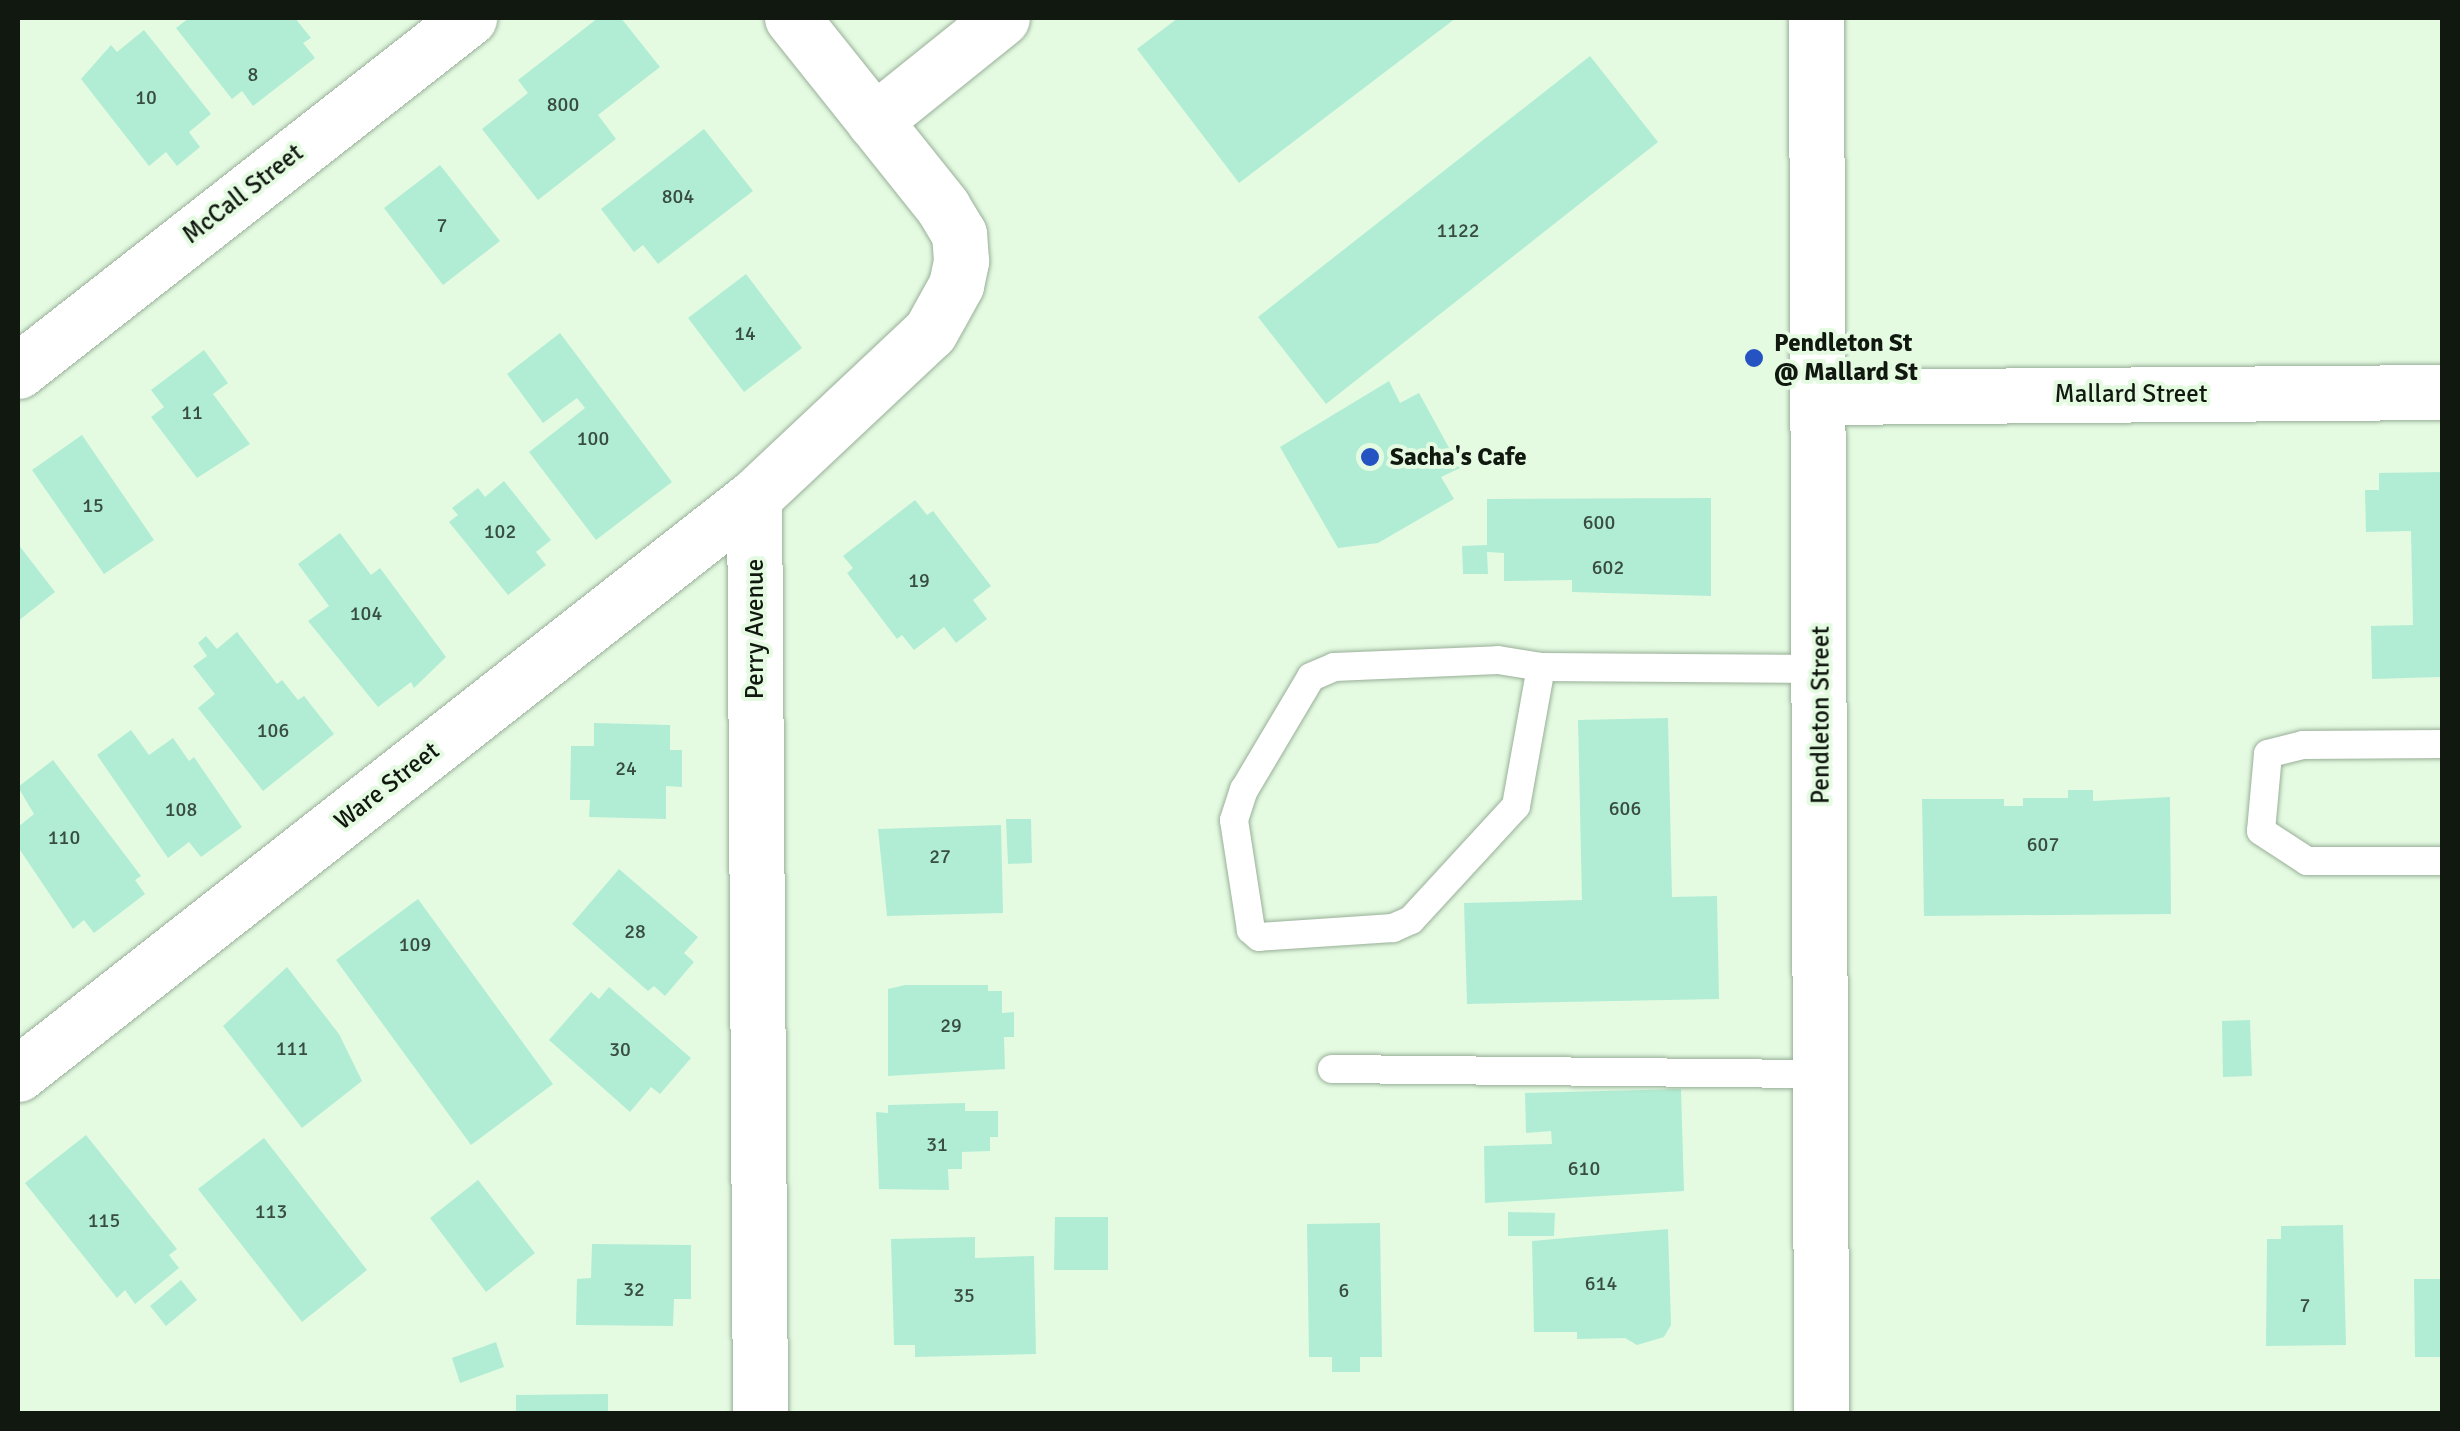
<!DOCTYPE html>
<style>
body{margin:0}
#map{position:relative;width:2460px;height:1431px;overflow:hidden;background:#e4fbe2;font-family:Signika,sans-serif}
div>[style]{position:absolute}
.building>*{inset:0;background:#b1edd4}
.roads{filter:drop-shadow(0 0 2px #99af98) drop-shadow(0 0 2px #99af98)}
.service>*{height:28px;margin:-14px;padding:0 14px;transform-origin:14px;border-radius:14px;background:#fff}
.minor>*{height:55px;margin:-27.5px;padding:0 27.5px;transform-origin:27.5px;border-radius:27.5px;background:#fff}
.secondary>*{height:55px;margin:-27.5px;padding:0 27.5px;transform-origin:27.5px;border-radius:27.5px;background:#fff}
.dots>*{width:28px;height:28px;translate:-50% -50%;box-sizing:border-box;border:5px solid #e4fbe2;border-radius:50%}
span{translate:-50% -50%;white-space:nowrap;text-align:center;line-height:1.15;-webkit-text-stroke:8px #e4fbe2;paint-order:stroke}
.number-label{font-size:20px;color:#384d40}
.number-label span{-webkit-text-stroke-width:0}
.street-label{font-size:25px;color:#10180f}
.poi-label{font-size:25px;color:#10180f;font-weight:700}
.left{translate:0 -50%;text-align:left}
.frame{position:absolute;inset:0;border:20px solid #10180f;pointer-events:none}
</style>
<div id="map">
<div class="building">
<i style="clip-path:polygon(189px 18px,295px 18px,311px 38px,303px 43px,315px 58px,253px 106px,242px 91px,232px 99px,176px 28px)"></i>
<i style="clip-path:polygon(598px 18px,621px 18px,660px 67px,598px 115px,616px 139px,538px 200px,482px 129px,528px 93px,518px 80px)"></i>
<i style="clip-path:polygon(1178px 18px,1456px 18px,1239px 183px,1137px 49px)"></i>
<i style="clip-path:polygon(144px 30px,211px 114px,189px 132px,200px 147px,177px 166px,166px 152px,149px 166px,81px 79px,111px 45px,117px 52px)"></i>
<i style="clip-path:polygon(1590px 56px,1658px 142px,1326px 404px,1258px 317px)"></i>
<i style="clip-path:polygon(704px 129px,753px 191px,658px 264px,643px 245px,634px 252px,601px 209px)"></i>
<i style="clip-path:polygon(440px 165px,500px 241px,443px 285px,384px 208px)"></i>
<i style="clip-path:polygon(746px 274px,802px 348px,744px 392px,688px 318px)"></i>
<i style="clip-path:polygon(560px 333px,672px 482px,596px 540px,529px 452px,585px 408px,577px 398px,543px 423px,507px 374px)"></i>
<i style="clip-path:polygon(204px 350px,228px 383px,213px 394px,250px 444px,197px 478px,151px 417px,164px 407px,151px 390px)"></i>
<i style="clip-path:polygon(1389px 381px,1400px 403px,1419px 393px,1460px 468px,1441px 477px,1454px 499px,1378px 543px,1338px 548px,1280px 447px)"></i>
<i style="clip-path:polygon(82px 435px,154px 540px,104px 574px,32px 470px)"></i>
<i style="clip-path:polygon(2442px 472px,2442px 677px,2372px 679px,2371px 626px,2413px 625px,2411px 531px,2366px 532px,2365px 490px,2379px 490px,2379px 473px)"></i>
<i style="clip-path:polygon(504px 481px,551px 540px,536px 552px,546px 565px,508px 595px,449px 522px,458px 515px,452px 508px,478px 488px,485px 497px)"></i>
<i style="clip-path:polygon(1711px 498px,1711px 596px,1572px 592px,1572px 580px,1504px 581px,1504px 553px,1487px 552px,1488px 574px,1463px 574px,1462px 546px,1487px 545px,1487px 499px)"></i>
<i style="clip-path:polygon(915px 500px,927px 515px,933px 511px,991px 586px,973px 600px,987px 619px,956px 643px,944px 627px,914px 650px,902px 635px,897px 639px,847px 573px,853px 568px,843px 556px)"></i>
<i style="clip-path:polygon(340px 533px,371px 575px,380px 568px,446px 657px,414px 688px,411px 682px,378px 707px,308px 621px,329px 606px,298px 564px)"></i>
<i style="clip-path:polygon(18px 544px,55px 592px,18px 621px)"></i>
<i style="clip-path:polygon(237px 632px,277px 684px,282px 680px,298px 700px,304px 696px,334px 734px,263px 791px,198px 708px,215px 694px,193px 666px,207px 656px,198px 643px,206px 636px,217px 649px)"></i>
<i style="clip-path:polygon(1668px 718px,1672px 897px,1717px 896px,1719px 999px,1467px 1004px,1464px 903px,1582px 900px,1578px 720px)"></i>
<i style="clip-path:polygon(594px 723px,670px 725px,670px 750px,682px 750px,682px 787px,666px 786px,666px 819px,589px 817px,590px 800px,570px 800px,571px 746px,594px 746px)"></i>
<i style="clip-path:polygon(131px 730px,149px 755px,173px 738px,189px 761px,194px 757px,242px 827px,201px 857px,189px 842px,168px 858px,97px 755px)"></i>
<i style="clip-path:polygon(53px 760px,141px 876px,135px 880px,145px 894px,94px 933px,84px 920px,73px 929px,18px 847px,18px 827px,34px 814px,18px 787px)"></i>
<i style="clip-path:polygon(2068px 790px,2093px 790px,2093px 801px,2170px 797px,2171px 914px,1924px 916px,1922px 799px,2004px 799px,2004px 806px,2023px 806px,2023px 798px,2068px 798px)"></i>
<i style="clip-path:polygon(1006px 819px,1031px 819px,1032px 863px,1008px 864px)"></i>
<i style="clip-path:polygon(1001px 825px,1003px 913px,887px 916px,878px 829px)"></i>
<i style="clip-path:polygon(619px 869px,698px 937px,684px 953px,694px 962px,665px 996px,654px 986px,648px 991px,572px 924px)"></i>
<i style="clip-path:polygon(418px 899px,553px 1084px,471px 1145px,336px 960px)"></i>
<i style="clip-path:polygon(287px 967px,339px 1034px,362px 1081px,302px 1128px,223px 1026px)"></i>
<i style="clip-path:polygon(905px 985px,988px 985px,988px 991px,1002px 991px,1002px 1013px,1014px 1012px,1014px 1037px,1004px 1037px,1005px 1069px,888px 1076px,888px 989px)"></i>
<i style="clip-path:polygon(609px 987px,691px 1058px,660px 1094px,651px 1087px,630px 1112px,549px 1040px,591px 992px,599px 999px)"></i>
<i style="clip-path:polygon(2250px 1020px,2252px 1076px,2223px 1077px,2222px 1021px)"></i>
<i style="clip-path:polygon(1681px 1089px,1684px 1191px,1485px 1203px,1484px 1146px,1552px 1144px,1551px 1131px,1526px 1133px,1525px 1093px)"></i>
<i style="clip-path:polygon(965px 1103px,965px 1111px,998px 1111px,998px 1137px,990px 1137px,990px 1151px,962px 1152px,962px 1169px,948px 1169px,949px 1190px,879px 1189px,876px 1112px,888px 1113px,888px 1105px)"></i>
<i style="clip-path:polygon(86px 1135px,177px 1249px,169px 1255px,179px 1268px,135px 1304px,125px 1290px,117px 1298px,25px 1183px)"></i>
<i style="clip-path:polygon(264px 1138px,367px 1270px,302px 1322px,198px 1189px)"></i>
<i style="clip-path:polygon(478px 1180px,535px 1253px,486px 1292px,430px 1218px)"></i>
<i style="clip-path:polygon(1508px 1212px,1555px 1213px,1554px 1236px,1508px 1236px)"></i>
<i style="clip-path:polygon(1055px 1217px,1108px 1217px,1108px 1270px,1054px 1270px)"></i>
<i style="clip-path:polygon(1380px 1223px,1382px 1357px,1360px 1357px,1360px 1372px,1332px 1372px,1332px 1357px,1309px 1357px,1307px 1224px)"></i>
<i style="clip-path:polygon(2343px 1225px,2346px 1345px,2266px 1346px,2267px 1239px,2281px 1239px,2281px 1226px)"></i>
<i style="clip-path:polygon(1668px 1229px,1671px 1325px,1664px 1337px,1637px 1345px,1625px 1338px,1577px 1339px,1577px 1332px,1534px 1332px,1532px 1241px)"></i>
<i style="clip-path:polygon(975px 1237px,975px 1258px,1034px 1256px,1036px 1354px,915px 1357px,915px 1345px,894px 1345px,891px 1239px)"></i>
<i style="clip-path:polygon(592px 1244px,691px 1245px,691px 1299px,674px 1299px,673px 1326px,576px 1325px,577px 1279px,591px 1278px)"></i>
<i style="clip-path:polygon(2414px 1279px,2442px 1279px,2442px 1357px,2415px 1357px)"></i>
<i style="clip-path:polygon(181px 1280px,197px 1300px,166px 1326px,150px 1306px)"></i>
<i style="clip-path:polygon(496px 1342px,504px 1367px,460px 1383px,452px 1358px)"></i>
<i style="clip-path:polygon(608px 1394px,608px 1414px,516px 1414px,516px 1395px)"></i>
</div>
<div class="roads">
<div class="service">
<i style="left:1541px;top:667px;width:141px;rotate:100.2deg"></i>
<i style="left:1516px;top:806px;width:155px;rotate:132.6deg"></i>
<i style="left:1411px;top:920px;width:20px;rotate:156deg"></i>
<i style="left:1393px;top:928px;width:134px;rotate:176.2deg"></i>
<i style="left:1259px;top:937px;width:11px;rotate:-139deg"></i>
<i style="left:1251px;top:930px;width:111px;rotate:-98.8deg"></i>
<i style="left:1234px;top:820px;width:32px;rotate:-72deg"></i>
<i style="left:1244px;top:790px;width:131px;rotate:-59.3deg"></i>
<i style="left:1311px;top:677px;width:25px;rotate:-23deg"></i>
<i style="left:1334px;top:667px;width:164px;rotate:-2.4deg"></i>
<i style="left:1498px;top:660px;width:44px;rotate:9.2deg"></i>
<i style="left:1541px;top:667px;width:280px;rotate:0.4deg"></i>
<i style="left:2442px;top:744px;width:139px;rotate:179.6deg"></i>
<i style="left:2303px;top:745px;width:36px;rotate:166deg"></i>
<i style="left:2268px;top:754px;width:77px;rotate:95.2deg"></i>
<i style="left:2261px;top:831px;width:55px;rotate:33.1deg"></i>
<i style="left:2307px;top:861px;width:135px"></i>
<i style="left:1332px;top:1069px;width:488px;rotate:0.6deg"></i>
</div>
<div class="minor">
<i style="left:874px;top:121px;width:164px;rotate:-38.8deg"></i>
<i style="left:18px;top:371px;width:573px;rotate:-38.05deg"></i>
<i style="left:1820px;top:397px;width:622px;rotate:-0.46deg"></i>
<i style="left:18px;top:1074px;width:935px;rotate:-38.1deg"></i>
<i style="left:760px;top:1414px;width:917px;rotate:-90.37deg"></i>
<i style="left:754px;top:497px;width:241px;rotate:-43.2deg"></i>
<i style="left:930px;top:332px;width:54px;rotate:-61deg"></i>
<i style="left:956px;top:285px;width:25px;rotate:-78deg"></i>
<i style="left:961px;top:261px;width:27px;rotate:-94deg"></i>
<i style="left:959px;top:234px;width:31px;rotate:-121deg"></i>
<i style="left:943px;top:207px;width:242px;rotate:-128.6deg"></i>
</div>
<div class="secondary">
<i style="left:1816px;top:18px;width:1396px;rotate:89.79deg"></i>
</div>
</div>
<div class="dots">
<i style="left:1754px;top:358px;background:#2554c2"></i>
<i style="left:1370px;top:457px;background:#2554c2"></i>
</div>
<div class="number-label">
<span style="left:253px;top:74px">8</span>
<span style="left:146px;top:97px">10</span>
<span style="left:563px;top:104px">800</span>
<span style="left:678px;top:196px">804</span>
<span style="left:442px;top:225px">7</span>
<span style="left:1458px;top:230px">1122</span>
<span style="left:745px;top:333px">14</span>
<span style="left:192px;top:412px">11</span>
<span style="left:593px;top:438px">100</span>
<span style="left:93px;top:505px">15</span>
<span style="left:1599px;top:522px">600</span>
<span style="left:500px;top:531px">102</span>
<span style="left:1608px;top:567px">602</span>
<span style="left:919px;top:580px">19</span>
<span style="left:366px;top:613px">104</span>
<span style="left:273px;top:730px">106</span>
<span style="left:626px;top:768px">24</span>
<span style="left:1625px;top:808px">606</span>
<span style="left:181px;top:809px">108</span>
<span style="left:64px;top:837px">110</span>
<span style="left:2043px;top:844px">607</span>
<span style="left:940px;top:856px">27</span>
<span style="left:635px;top:931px">28</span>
<span style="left:415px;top:944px">109</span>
<span style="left:951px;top:1025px">29</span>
<span style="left:292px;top:1048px">111</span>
<span style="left:620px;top:1049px">30</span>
<span style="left:937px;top:1144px">31</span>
<span style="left:1584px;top:1168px">610</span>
<span style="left:271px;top:1211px">113</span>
<span style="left:104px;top:1220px">115</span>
<span style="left:1601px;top:1283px">614</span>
<span style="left:634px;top:1289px">32</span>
<span style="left:1344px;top:1290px">6</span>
<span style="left:964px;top:1295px">35</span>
<span style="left:2305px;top:1305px">7</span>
</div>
<div class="street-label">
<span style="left:243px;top:194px;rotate:-38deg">McCall Street</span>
<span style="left:2131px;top:394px">Mallard Street</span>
<span style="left:755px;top:629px;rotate:-90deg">Perry Avenue</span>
<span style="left:1821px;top:715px;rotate:-90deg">Pendleton Street</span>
<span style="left:387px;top:786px;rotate:-38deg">Ware Street</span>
</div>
<div class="poi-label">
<span class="left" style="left:1774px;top:358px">Pendleton St<br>@ Mallard St</span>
<span class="left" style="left:1390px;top:457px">Sacha's Cafe</span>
</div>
<div class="frame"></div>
</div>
